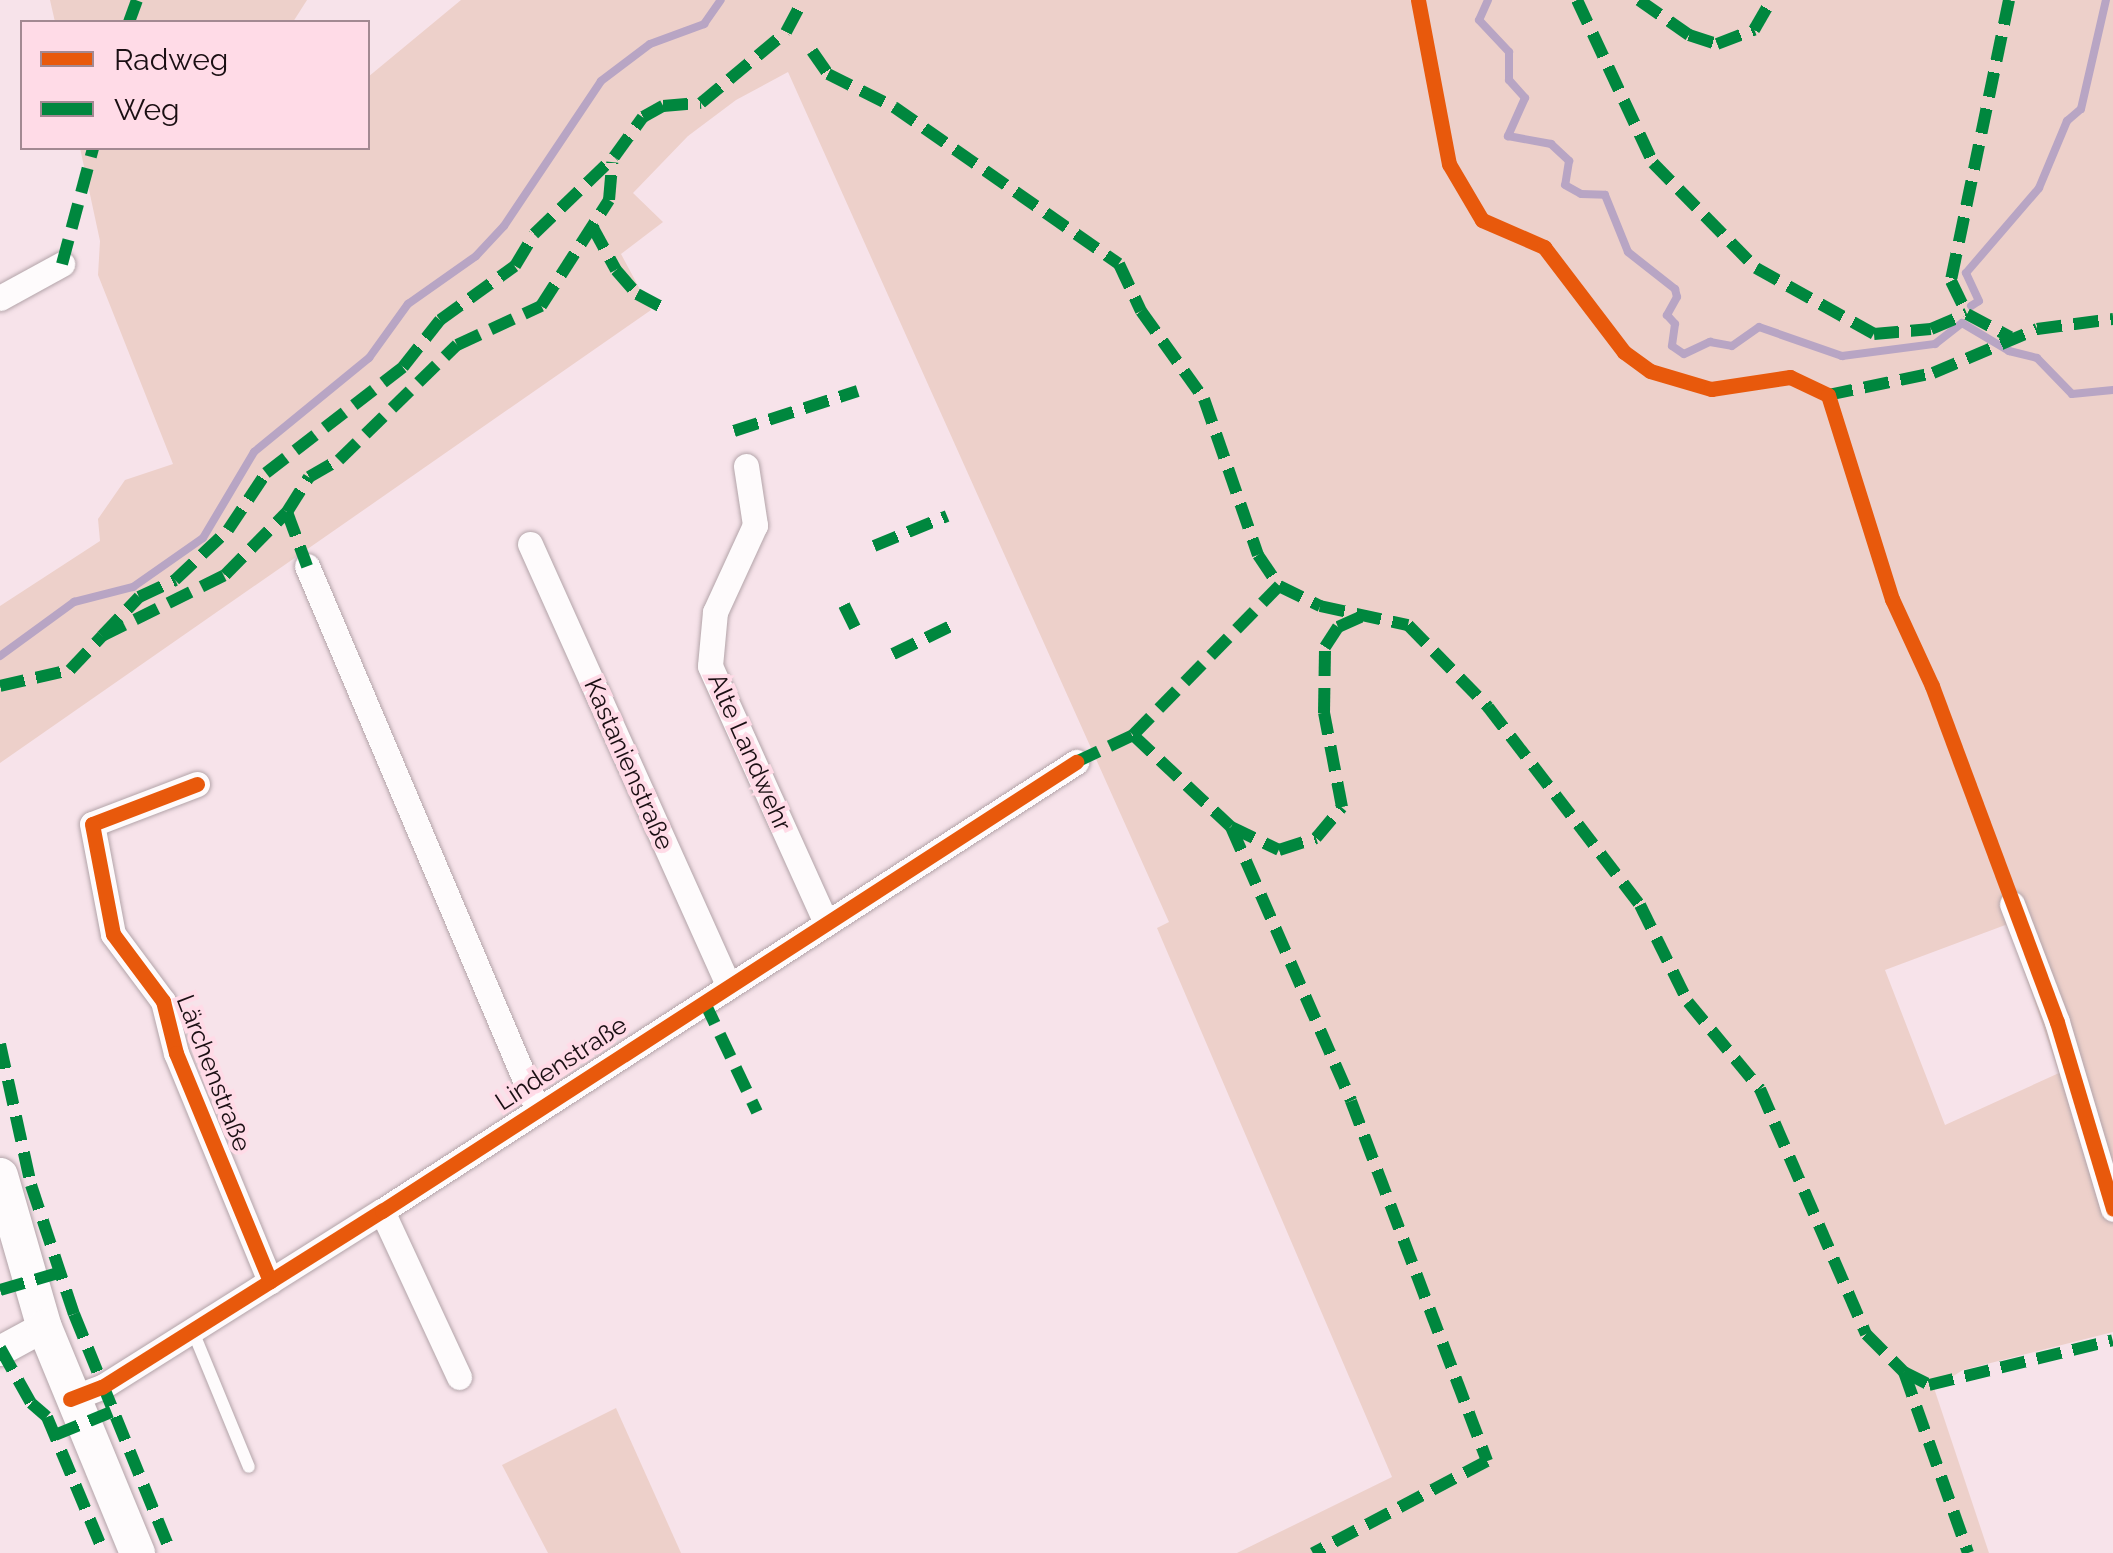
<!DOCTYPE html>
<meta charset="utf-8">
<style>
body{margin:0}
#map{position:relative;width:2113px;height:1553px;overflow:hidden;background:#f7e3ea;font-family:Raleway,sans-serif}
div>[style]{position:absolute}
.green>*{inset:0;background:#edd0ca}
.stream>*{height:8px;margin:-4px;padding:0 4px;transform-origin:4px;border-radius:4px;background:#b8a5c4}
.roads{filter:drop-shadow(0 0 2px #b3a4a9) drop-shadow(0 0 2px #b3a4a9)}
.service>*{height:12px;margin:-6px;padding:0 6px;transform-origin:6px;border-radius:6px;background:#fefbfc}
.minor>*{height:25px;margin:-12.5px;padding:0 12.5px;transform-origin:12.5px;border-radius:12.5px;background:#fefbfc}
.tertiary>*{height:30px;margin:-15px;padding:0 15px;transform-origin:15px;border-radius:15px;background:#fefbfc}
.secondary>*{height:35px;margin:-17.5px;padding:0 17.5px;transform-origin:17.5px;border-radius:17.5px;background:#fefbfc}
.quiet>*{height:12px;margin-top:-6px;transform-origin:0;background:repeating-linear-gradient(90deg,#00873e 0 25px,transparent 0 37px)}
.cycleway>*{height:15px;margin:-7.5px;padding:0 7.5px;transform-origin:7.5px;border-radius:7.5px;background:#e8590c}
span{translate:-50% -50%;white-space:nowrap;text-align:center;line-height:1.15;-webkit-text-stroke:8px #ffdbe7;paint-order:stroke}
.street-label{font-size:25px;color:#1a0f13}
.legend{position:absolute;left:20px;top:20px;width:350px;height:130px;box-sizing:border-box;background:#ffdbe7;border:2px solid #a38992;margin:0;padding:12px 18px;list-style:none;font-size:30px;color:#1a0f13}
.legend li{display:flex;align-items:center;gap:20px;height:50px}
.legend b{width:50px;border:2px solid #a38992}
</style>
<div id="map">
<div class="green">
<i style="clip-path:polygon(50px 0,307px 0,293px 22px,55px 22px)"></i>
<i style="clip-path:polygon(evenodd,461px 0,2113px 0,2113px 1332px,1963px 1370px,1934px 1388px,1989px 1553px,1237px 1553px,1392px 1477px,1157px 928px,1169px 922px,788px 72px,736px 100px,688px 136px,633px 193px,663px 222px,621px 254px,651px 310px,0 763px,0 606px,100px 541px,98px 519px,125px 480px,173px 464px,98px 275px,100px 241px,80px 148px,368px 148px,368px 77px,461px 0,2008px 924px,2059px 1073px,1945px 1125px,1885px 970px,2008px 924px)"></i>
<i style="clip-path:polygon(616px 1408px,681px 1553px,548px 1553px,502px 1465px)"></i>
</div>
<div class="stream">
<i style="left:1488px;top:0;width:22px;rotate:114deg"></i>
<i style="left:1479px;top:20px;width:44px;rotate:46.8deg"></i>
<i style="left:1509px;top:52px;width:28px;rotate:90deg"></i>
<i style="left:1509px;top:80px;width:24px;rotate:48deg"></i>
<i style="left:1525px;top:98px;width:42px;rotate:114.1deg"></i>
<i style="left:1508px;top:136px;width:44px;rotate:10.5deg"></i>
<i style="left:1551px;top:144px;width:25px;rotate:43deg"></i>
<i style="left:1569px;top:161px;width:24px;rotate:99deg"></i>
<i style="left:1565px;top:185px;width:18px;rotate:29deg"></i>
<i style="left:1581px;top:194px;width:24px;rotate:2deg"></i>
<i style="left:1605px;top:195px;width:61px;rotate:68deg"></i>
<i style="left:1628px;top:252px;width:60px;rotate:38.2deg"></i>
<i style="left:1675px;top:289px;width:8px;rotate:76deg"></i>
<i style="left:1677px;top:297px;width:21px;rotate:119deg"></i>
<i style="left:1667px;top:315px;width:12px;rotate:48deg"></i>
<i style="left:1675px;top:324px;width:22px;rotate:98deg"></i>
<i style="left:1672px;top:346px;width:14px;rotate:34deg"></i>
<i style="left:1684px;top:354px;width:29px;rotate:-25deg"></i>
<i style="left:1710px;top:342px;width:22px;rotate:10deg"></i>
<i style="left:1732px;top:346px;width:33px;rotate:-35deg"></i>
<i style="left:1759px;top:327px;width:88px;rotate:19.3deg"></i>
<i style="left:1842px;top:356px;width:94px;rotate:-7.4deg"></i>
<i style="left:1935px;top:344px;width:34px;rotate:-38deg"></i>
<i style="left:1962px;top:323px;width:55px;rotate:30.8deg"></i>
<i style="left:2009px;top:351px;width:29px;rotate:14deg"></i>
<i style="left:2037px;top:358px;width:50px;rotate:45.8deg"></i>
<i style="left:2072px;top:394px;width:41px;rotate:-5.6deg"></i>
<i style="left:1971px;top:306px;width:9px;rotate:-32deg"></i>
<i style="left:1979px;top:301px;width:31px;rotate:-115deg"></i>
<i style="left:1966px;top:273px;width:112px;rotate:-49.3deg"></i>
<i style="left:2039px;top:188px;width:73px;rotate:-67.3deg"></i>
<i style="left:2067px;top:121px;width:18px;rotate:-41deg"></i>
<i style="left:2081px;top:109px;width:112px;rotate:-77.1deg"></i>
<i style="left:0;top:656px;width:92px;rotate:-36.1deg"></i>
<i style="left:74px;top:602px;width:61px;rotate:-14.3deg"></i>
<i style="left:133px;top:587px;width:85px;rotate:-35deg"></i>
<i style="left:203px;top:538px;width:100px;rotate:-59.3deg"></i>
<i style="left:254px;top:452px;width:149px;rotate:-39.3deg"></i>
<i style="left:369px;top:358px;width:67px;rotate:-54.2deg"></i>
<i style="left:408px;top:304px;width:83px;rotate:-35.2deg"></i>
<i style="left:476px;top:256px;width:41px;rotate:-47deg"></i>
<i style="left:504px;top:226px;width:174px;rotate:-56.2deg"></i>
<i style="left:601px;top:81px;width:61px;rotate:-37.1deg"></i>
<i style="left:650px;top:44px;width:58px;rotate:-20.3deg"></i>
<i style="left:704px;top:24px;width:29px;rotate:-55deg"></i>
</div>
<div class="roads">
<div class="service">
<i style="left:192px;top:1329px;width:149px;rotate:67.6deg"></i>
</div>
<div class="minor">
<i style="left:0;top:298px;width:71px;rotate:-28.7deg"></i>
<i style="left:746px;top:466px;width:60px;rotate:81.3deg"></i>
<i style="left:755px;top:525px;width:96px;rotate:114.7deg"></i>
<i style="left:715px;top:612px;width:54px;rotate:95.3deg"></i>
<i style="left:710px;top:666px;width:280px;rotate:65.7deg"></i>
<i style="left:530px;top:544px;width:482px;rotate:65.8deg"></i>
<i style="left:307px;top:566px;width:589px;rotate:67.01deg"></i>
<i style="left:197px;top:784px;width:112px;rotate:159.1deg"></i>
<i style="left:92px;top:824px;width:112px;rotate:79.2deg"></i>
<i style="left:113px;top:934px;width:84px;rotate:53.3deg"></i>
<i style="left:163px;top:1001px;width:54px;rotate:76deg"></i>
<i style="left:176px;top:1053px;width:247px;rotate:67.6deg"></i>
<i style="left:2012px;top:904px;width:126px;rotate:69.1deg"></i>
<i style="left:2057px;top:1022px;width:195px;rotate:73.3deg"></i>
<i style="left:382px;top:1211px;width:183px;rotate:65.1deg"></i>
<i style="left:70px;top:1399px;width:34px;rotate:-21deg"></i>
<i style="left:102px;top:1387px;width:331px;rotate:-32.2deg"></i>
<i style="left:382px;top:1211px;width:827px;rotate:-32.9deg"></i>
</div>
<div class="tertiary">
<i style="left:0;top:1351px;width:50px;rotate:-28.6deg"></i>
</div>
<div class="secondary">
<i style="left:0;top:1175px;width:158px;rotate:73.9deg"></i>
<i style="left:44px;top:1327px;width:244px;rotate:67.6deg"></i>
</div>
</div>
<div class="quiet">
<i style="left:1577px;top:0;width:180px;rotate:65deg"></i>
<i style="left:1653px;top:163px;width:147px;rotate:45.6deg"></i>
<i style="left:1756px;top:268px;width:135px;rotate:29.2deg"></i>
<i style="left:1874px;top:334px;width:57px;rotate:-5deg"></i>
<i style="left:1931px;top:329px;width:39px;rotate:-23deg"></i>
<i style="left:1639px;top:0;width:61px;rotate:35deg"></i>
<i style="left:1689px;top:35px;width:29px;rotate:18deg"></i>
<i style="left:1717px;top:44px;width:40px;rotate:-21deg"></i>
<i style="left:1754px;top:30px;width:34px;rotate:-60deg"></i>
<i style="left:2009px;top:0;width:287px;rotate:101.7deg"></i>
<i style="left:1951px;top:281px;width:37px;rotate:64deg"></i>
<i style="left:1967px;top:314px;width:49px;rotate:28.1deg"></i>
<i style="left:129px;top:22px;width:23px;rotate:-70deg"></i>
<i style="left:812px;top:51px;width:28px;rotate:55deg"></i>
<i style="left:828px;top:74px;width:74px;rotate:26.6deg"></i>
<i style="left:894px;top:107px;width:274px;rotate:34.9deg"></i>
<i style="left:1119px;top:264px;width:52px;rotate:64.9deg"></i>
<i style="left:1141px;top:311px;width:108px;rotate:54.4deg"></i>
<i style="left:1204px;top:399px;width:165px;rotate:70.9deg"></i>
<i style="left:1258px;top:555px;width:37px;rotate:56deg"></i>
<i style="left:1279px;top:586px;width:46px;rotate:26deg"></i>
<i style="left:1320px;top:606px;width:90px;rotate:12.2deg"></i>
<i style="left:1408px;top:625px;width:115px;rotate:45.7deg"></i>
<i style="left:1488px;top:707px;width:250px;rotate:52.5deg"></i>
<i style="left:1640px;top:905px;width:108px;rotate:63.7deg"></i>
<i style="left:1688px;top:1002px;width:113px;rotate:50.4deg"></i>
<i style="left:1760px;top:1089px;width:267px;rotate:66.6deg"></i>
<i style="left:1866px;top:1334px;width:54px;rotate:45deg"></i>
<i style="left:1904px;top:1372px;width:28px;rotate:27deg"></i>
<i style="left:1929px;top:1385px;width:189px;rotate:-13.7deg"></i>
<i style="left:592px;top:226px;width:50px;rotate:61.4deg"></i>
<i style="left:616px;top:270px;width:32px;rotate:49deg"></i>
<i style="left:637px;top:294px;width:26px;rotate:28deg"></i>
<i style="left:62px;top:264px;width:120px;rotate:-75deg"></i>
<i style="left:1828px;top:395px;width:107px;rotate:-11.8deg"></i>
<i style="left:1933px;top:373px;width:113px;rotate:-22.9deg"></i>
<i style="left:2037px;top:329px;width:77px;rotate:-7.5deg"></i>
<i style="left:734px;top:431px;width:130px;rotate:-17.9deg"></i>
<i style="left:287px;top:512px;width:58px;rotate:69.7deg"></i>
<i style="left:874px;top:546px;width:79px;rotate:-22.3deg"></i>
<i style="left:844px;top:605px;width:25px;rotate:64deg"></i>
<i style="left:102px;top:636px;width:54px;rotate:-46.5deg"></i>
<i style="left:139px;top:597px;width:40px;rotate:-25deg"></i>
<i style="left:175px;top:580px;width:73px;rotate:-43.3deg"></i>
<i style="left:228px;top:530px;width:69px;rotate:-56.3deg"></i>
<i style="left:266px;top:473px;width:173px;rotate:-37.7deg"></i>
<i style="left:403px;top:367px;width:60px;rotate:-51.8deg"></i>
<i style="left:440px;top:320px;width:92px;rotate:-35.8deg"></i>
<i style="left:515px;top:266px;width:37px;rotate:-59deg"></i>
<i style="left:534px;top:234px;width:111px;rotate:-43.9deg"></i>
<i style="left:614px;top:157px;width:49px;rotate:-54.1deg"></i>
<i style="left:643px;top:117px;width:23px;rotate:-29deg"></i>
<i style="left:663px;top:106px;width:38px;rotate:-5deg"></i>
<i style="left:701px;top:103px;width:111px;rotate:-39.9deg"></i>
<i style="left:786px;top:32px;width:36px;rotate:-62deg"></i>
<i style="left:893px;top:654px;width:69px;rotate:-25.8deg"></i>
<i style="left:0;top:686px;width:72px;rotate:-12.9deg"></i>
<i style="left:70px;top:670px;width:47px;rotate:-46.7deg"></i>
<i style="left:102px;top:636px;width:137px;rotate:-26.4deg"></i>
<i style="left:225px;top:575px;width:88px;rotate:-45.5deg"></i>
<i style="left:287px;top:512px;width:41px;rotate:-57.8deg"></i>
<i style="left:309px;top:477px;width:34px;rotate:-30deg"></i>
<i style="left:339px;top:460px;width:165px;rotate:-44.3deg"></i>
<i style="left:457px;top:345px;width:93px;rotate:-24.9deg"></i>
<i style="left:541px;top:306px;width:126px;rotate:-57.3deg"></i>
<i style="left:609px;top:200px;width:38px;rotate:-85deg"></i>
<i style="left:1133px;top:735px;width:134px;rotate:43.2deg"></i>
<i style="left:1231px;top:827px;width:53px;rotate:25.6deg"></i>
<i style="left:1279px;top:850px;width:39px;rotate:-18deg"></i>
<i style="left:1316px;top:838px;width:40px;rotate:-50deg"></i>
<i style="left:1342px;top:807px;width:96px;rotate:-100.8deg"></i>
<i style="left:1324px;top:713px;width:66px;rotate:-89.1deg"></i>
<i style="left:1325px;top:647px;width:24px;rotate:-57deg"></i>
<i style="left:1338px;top:627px;width:27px;rotate:-24deg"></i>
<i style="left:1076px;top:762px;width:63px;rotate:-25.3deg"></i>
<i style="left:1133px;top:735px;width:209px;rotate:-45.6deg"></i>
<i style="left:1231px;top:827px;width:299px;rotate:66.3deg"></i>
<i style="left:1351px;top:1101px;width:385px;rotate:69.3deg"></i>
<i style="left:1487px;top:1461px;width:197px;rotate:152.1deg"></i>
<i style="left:704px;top:1001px;width:123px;rotate:64.5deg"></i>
<i style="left:0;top:1044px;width:144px;rotate:77.6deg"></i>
<i style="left:31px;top:1185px;width:136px;rotate:71.6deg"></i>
<i style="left:74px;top:1314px;width:258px;rotate:67.9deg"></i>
<i style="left:0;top:1290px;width:64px;rotate:-16.4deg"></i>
<i style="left:0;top:1348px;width:63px;rotate:60.6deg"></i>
<i style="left:31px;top:1403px;width:21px;rotate:41deg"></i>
<i style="left:47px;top:1417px;width:147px;rotate:67.3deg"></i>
<i style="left:1904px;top:1372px;width:192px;rotate:70.5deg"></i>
<i style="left:55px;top:1435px;width:61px;rotate:-22.3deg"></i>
</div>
<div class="cycleway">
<i style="left:1418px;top:0;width:167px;rotate:79.3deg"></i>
<i style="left:1449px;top:164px;width:65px;rotate:59.5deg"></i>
<i style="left:1482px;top:220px;width:68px;rotate:23.5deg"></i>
<i style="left:1544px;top:247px;width:132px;rotate:52.7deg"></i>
<i style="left:1624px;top:352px;width:32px;rotate:36deg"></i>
<i style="left:1650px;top:371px;width:64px;rotate:16.4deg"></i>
<i style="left:1711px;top:389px;width:80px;rotate:-8.6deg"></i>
<i style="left:1790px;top:377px;width:42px;rotate:25.3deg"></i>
<i style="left:1828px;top:395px;width:214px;rotate:72.6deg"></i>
<i style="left:1892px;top:599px;width:96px;rotate:65.3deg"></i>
<i style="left:1932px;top:686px;width:358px;rotate:69.6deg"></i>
<i style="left:2057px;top:1022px;width:195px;rotate:73.3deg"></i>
<i style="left:197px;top:784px;width:112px;rotate:159.1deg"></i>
<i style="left:92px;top:824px;width:112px;rotate:79.2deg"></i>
<i style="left:113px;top:934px;width:84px;rotate:53.3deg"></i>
<i style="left:163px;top:1001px;width:54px;rotate:76deg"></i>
<i style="left:176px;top:1053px;width:247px;rotate:67.6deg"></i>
<i style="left:70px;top:1399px;width:34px;rotate:-21deg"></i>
<i style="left:102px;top:1387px;width:331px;rotate:-32.2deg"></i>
<i style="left:382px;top:1211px;width:827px;rotate:-32.9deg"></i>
</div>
<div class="street-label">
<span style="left:750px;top:752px;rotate:66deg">Alte Landwehr</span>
<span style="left:629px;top:764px;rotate:66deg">Kastanienstraße</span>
<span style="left:561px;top:1063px;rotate:-33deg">Lindenstraße</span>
<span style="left:214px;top:1073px;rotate:69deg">Lärchenstraße</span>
</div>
<ul class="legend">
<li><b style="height:12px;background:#e8590c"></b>Radweg</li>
<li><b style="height:12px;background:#00873e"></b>Weg</li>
</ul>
</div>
